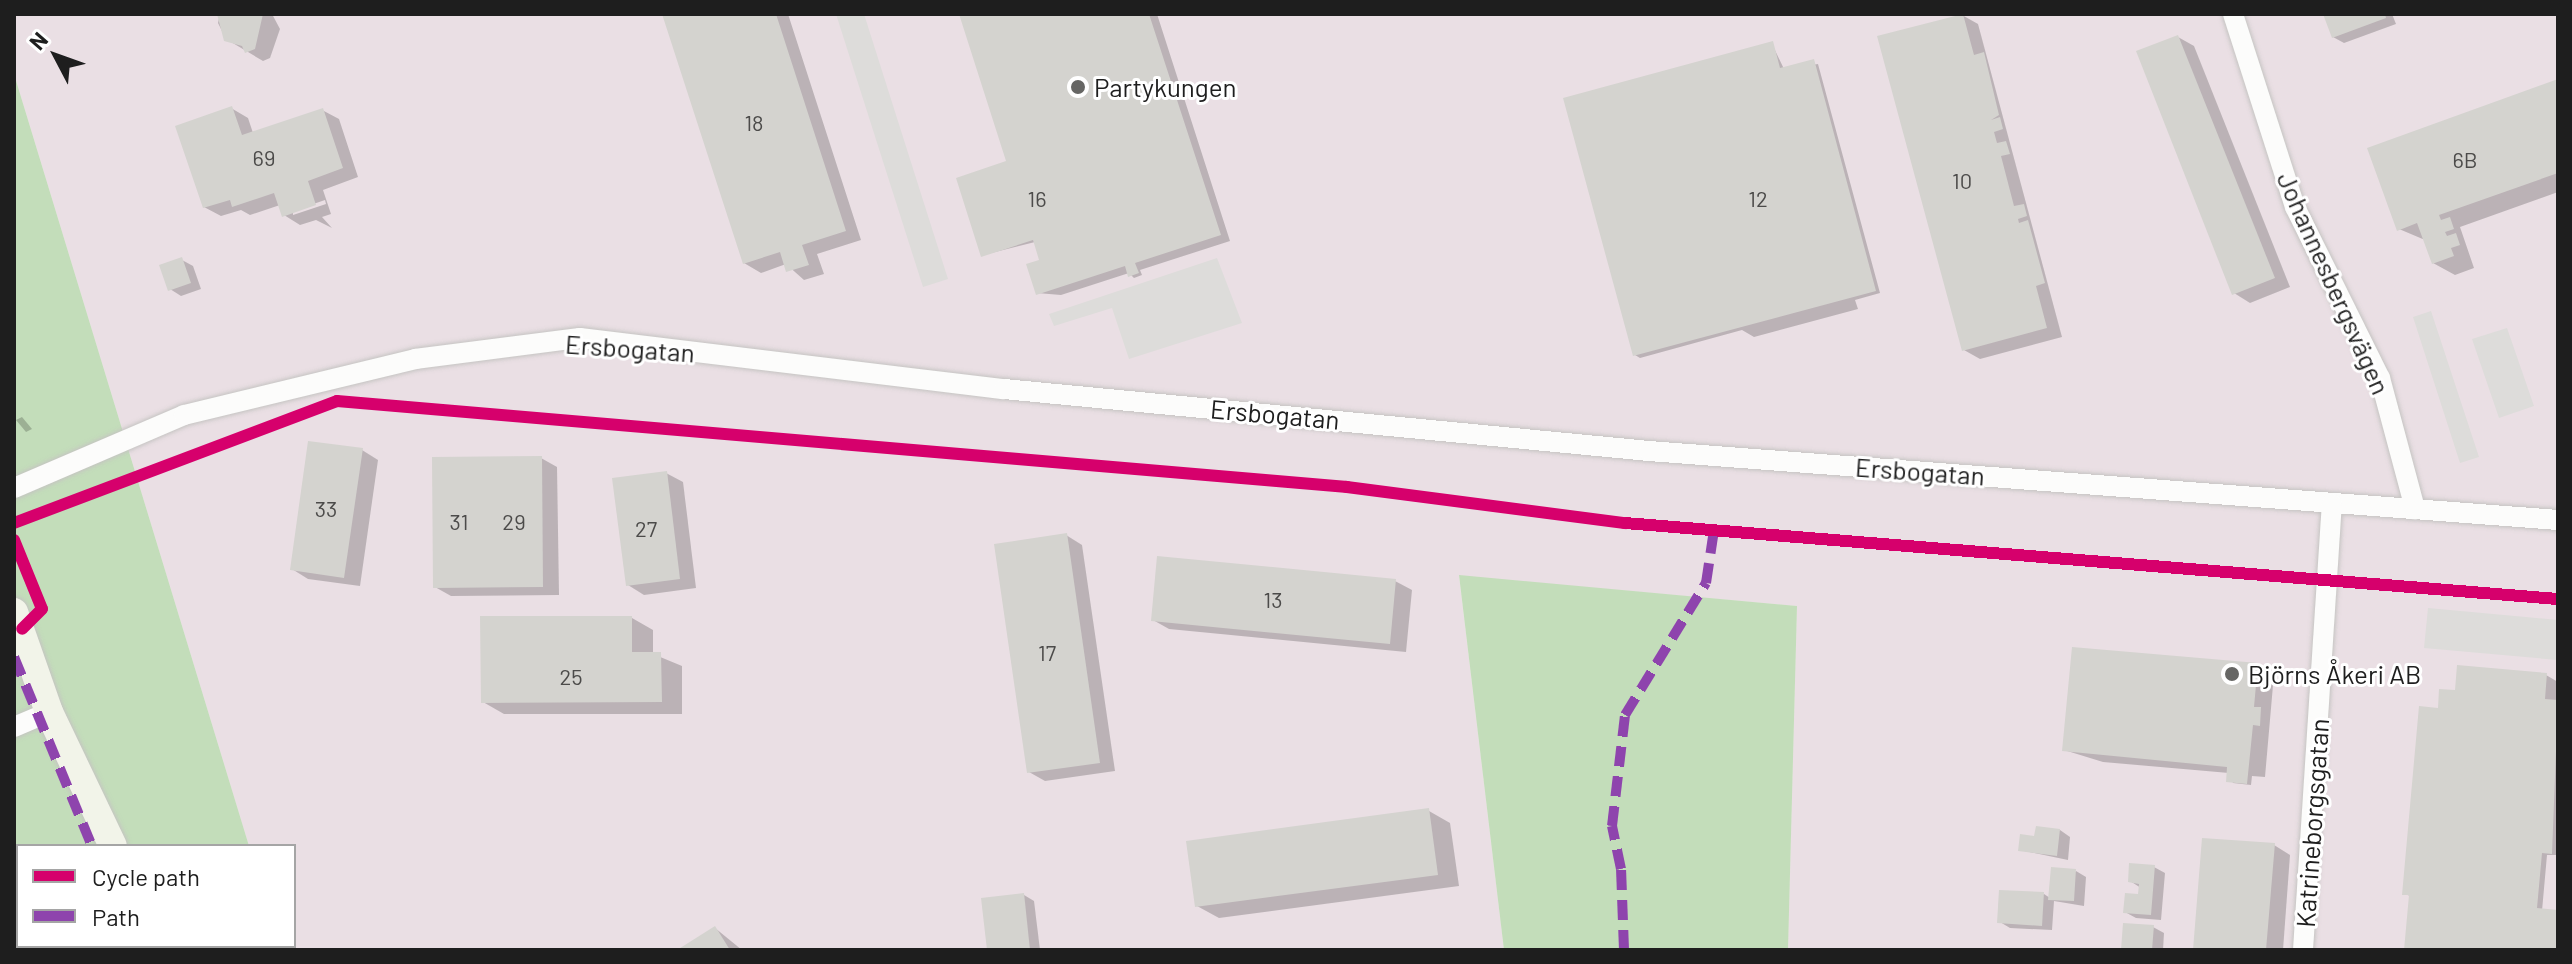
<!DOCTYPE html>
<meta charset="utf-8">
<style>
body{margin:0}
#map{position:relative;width:2572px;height:964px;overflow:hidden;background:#ecebe6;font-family:Barlow,sans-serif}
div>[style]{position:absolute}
.industrial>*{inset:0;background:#eadfe4}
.forest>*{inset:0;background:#c3ddba}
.parking>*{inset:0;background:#dddcda}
.shadow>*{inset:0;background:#0003}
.building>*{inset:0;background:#d4d3cf}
.roads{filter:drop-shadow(0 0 2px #c5c4c2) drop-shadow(0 0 2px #c5c4c2)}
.street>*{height:20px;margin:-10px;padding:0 10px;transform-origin:10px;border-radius:10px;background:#fcfcfb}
.secondary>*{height:28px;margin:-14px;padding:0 14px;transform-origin:14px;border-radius:14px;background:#f2f4e9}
.quiet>*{height:10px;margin-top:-5px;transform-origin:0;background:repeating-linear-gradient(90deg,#8e44ad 0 20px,transparent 0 30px)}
.cycleway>*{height:12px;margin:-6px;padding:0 6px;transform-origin:6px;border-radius:6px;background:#d6006c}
.dots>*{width:22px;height:22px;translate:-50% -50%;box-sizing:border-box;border:4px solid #fff;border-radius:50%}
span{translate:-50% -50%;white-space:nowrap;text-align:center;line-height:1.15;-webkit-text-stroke:6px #fff;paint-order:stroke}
.number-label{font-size:22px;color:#4c4b4a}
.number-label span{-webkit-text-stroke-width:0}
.poi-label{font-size:26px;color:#1e1e1e}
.left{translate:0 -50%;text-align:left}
.street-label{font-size:26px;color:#1e1e1e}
.frame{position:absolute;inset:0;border:16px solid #1e1e1e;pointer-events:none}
.legend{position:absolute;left:16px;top:844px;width:280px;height:104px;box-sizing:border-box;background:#fff;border:2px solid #a5a5a5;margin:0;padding:10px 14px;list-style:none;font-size:24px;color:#1e1e1e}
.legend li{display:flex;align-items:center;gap:16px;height:40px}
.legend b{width:40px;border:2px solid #a5a5a5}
.north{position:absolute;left:16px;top:16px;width:80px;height:80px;-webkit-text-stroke:6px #fff;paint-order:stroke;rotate:311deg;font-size:22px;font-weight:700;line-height:32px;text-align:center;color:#1e1e1e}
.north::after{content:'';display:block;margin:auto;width:28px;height:36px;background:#1e1e1e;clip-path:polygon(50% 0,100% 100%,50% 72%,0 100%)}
</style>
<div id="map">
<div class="industrial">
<i style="clip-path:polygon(14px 14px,2558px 14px,2558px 950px,1788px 950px,1797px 606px,1459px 576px,1504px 950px,281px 950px,280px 946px,294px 946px,294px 846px,249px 846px,14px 74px)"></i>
</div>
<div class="forest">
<i style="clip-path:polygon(14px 74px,249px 846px,18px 846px,18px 946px,281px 950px,14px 950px)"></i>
<i style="clip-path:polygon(1459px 575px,1797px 606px,1788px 950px,1504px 950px)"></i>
</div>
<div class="parking">
<i style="clip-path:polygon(836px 14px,864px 14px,948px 279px,923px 287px)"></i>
<i style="clip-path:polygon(1217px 258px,1242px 323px,1129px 359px,1112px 308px,1054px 326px,1049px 314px)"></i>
<i style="clip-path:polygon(2431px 311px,2479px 457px,2460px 463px,2413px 317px)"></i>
<i style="clip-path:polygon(2507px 328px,2534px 406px,2499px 418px,2472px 339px)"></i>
<i style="clip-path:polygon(2428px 608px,2558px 620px,2558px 660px,2424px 648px)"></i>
</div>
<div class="shadow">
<i style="clip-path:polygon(220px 14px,272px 14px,280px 29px,270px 58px,263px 61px,226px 39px,218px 23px)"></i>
<i style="clip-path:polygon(664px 14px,788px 14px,861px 240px,817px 254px,824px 274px,804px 280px,786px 264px,761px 273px,744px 263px)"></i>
<i style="clip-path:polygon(961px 14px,1157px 14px,1230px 241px,1140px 270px,1142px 275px,1134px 278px,1129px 273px,1061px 295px,1037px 293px,1042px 261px,1035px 242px,983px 255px,1009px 162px)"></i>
<i style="clip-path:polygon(2325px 14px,2392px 14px,2396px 24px,2344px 43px,2333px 37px)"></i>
<i style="clip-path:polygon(1962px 15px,1978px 24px,2062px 337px,1980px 359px,1964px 350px)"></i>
<i style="clip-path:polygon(2178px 37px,2194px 46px,2290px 287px,2250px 303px,2234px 293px)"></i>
<i style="clip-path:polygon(1772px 44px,1784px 69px,1818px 64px,1880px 293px,1855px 300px,1858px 309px,1754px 337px,1742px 330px,1640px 358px,1635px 355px)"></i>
<i style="clip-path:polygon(2558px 81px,2558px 192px,2460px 227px,2474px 268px,2455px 275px,2433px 263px,2425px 240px,2399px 229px)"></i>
<i style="clip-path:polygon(evenodd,231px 108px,248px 118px,253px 133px,322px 110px,339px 119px,358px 177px,323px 190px,331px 214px,322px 217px,332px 228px,316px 220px,300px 225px,284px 215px,280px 205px,250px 215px,241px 210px,221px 216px,204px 207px,231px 108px,325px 200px,326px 204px,293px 215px,293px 211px,325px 200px)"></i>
<i style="clip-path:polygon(182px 260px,193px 266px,201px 289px,181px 296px,170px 289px)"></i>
<i style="clip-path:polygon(22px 417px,32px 429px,26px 432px,16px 420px)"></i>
<i style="clip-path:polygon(362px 450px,378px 460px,360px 586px,308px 579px,292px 569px)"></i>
<i style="clip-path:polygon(541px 458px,557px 467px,559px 595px,451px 596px,435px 587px)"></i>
<i style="clip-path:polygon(666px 473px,683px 482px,696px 588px,644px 595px,628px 585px)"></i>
<i style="clip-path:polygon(1066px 535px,1082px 545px,1115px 771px,1045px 781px,1029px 772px)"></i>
<i style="clip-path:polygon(1395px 581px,1412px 590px,1406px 652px,1169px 629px,1153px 620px)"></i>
<i style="clip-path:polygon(632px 618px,653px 630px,653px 654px,682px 666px,682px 714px,504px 714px,483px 702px)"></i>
<i style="clip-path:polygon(2258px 665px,2274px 674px,2265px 777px,2252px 776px,2251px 785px,2233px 783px,2229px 773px,2103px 762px,2064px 750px)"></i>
<i style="clip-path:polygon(2546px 675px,2558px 682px,2558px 838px,2556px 855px,2547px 855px,2542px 911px,2558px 912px,2558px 950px,2406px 950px,2411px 896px,2404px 894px,2440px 710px,2456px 692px)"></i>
<i style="clip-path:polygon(1429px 811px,1450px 823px,1459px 886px,1219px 918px,1197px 906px)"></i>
<i style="clip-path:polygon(2060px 830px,2070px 837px,2068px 860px,2020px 850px)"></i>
<i style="clip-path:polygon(2274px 845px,2290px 855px,2283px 950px,2195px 950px)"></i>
<i style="clip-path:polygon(2154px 867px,2165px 873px,2161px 920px,2136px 918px,2125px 912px,2140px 897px,2141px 888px,2130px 881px)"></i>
<i style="clip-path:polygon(2076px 871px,2086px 877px,2084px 906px,2054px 901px,2052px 930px,2010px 928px,2000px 922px,2044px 894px,2050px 898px)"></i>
<i style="clip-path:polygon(1024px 895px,1034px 901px,1040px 950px,989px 950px)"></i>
<i style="clip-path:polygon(2153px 927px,2164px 933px,2163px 950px,2123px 950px)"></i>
<i style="clip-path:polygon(715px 928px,742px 950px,681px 950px)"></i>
</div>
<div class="building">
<i style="clip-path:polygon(217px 14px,263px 14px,255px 49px,245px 53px,242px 46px,224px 41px)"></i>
<i style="clip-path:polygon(662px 14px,776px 14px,846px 231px,802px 245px,809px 265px,786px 272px,780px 252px,743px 264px)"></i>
<i style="clip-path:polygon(959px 14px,1149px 14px,1221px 235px,1135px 263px,1139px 273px,1128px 277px,1125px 266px,1036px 295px,1026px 264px,1039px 260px,1033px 240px,981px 257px,956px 178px,1006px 161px)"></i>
<i style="clip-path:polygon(1963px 14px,1974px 55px,1984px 52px,1999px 115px,1991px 120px,2000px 117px,2003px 129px,1994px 132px,1997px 143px,2006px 141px,2010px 154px,2001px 156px,2014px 206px,2024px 204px,2027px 216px,2018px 219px,2019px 223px,2028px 220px,2045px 283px,2036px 286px,2047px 328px,1962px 351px,1877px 36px)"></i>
<i style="clip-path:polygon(2323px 14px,2385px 14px,2386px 18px,2332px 38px)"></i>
<i style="clip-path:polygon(2178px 35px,2275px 278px,2232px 295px,2136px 51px)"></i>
<i style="clip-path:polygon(1773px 41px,1780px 68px,1814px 59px,1876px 291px,1633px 356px,1563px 98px)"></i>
<i style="clip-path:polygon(2558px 79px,2558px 173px,2439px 215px,2441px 220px,2450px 217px,2454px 229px,2445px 232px,2447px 236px,2456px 233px,2460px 245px,2451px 248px,2454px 256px,2432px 264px,2417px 223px,2397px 231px,2367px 148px)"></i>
<i style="clip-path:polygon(232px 106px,242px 135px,323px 108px,343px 168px,308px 181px,316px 205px,282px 217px,274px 193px,232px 207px,230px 200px,203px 208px,175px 126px)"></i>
<i style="clip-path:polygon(182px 257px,191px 283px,168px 291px,159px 265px)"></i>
<i style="clip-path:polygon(308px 441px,363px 448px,344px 578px,290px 570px)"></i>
<i style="clip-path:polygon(542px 456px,543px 587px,433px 588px,432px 457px)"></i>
<i style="clip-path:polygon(667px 471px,680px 579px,626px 586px,612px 478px)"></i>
<i style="clip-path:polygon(1067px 533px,1100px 763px,1027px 773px,994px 544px)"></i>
<i style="clip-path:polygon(1157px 556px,1396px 579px,1390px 644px,1151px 621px)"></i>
<i style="clip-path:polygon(480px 616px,632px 616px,632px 652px,661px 652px,662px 702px,481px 703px)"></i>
<i style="clip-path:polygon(2072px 647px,2258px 663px,2254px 707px,2261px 707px,2260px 726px,2253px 725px,2247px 784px,2226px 782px,2227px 767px,2062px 751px)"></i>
<i style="clip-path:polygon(2457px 665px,2547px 673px,2545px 699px,2558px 700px,2552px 854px,2542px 853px,2537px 908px,2558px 910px,2558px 950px,2404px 950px,2409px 895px,2402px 895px,2419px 706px,2438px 708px,2439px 689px,2455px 690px)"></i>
<i style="clip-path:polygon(1429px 808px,1438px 875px,1195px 907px,1186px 841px)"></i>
<i style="clip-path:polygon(2036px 826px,2060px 829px,2057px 856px,2018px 851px,2020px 834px,2034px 836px)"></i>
<i style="clip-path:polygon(2202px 838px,2275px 843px,2266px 950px,2193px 950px)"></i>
<i style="clip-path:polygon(2129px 863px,2155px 865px,2151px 915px,2123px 913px,2125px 893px,2138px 894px,2139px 884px,2128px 882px)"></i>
<i style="clip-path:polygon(2051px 867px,2076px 869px,2074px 901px,2048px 900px)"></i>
<i style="clip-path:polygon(1999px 890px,2044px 892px,2042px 926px,1997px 923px)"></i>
<i style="clip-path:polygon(1024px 893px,1030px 950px,987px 950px,981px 898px)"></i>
<i style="clip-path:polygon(2123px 923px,2154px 925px,2152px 950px,2121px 950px)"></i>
<i style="clip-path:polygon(715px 926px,730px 950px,677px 950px)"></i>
</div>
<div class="roads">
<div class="street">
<i style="left:2233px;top:14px;width:203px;rotate:72.2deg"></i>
<i style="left:2295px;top:207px;width:191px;rotate:63.6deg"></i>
<i style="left:2380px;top:378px;width:136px;rotate:75deg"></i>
<i style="left:14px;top:488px;width:185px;rotate:-23.2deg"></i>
<i style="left:184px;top:415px;width:238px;rotate:-13.6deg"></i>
<i style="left:415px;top:359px;width:166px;rotate:-7.3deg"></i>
<i style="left:580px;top:338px;width:427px;rotate:6.9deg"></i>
<i style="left:1004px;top:389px;width:648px;rotate:5.49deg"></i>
<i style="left:1649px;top:451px;width:912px;rotate:4.34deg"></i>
<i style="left:14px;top:727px;width:38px;rotate:-23deg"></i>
<i style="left:2303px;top:950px;width:447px;rotate:-86.3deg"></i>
</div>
<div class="secondary">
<i style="left:14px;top:612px;width:106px;rotate:70.7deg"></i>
<i style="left:49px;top:712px;width:148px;rotate:64.5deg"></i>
<i style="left:159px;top:946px;width:4px;rotate:63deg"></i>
</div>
</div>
<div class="quiet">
<i style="left:14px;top:657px;width:204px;rotate:67.6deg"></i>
<i style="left:1624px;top:950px;width:81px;rotate:-92.1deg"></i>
<i style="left:1621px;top:869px;width:44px;rotate:-101.8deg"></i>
<i style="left:1612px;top:826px;width:112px;rotate:-83.3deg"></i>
<i style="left:1625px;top:715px;width:155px;rotate:-58.5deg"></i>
<i style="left:1706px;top:583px;width:54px;rotate:-81.4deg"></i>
</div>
<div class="cycleway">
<i style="left:14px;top:523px;width:345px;rotate:-20.7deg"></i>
<i style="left:337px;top:401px;width:1014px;rotate:4.87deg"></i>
<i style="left:1347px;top:487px;width:280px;rotate:7.4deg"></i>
<i style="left:1625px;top:523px;width:936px;rotate:4.66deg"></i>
<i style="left:14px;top:540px;width:74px;rotate:67.9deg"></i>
<i style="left:42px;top:609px;width:28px;rotate:135deg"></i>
</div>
<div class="dots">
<i style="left:1078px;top:87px;background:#666664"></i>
<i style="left:2232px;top:674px;background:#666664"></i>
</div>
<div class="number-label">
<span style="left:754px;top:123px">18</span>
<span style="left:264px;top:158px">69</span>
<span style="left:2465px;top:160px">6B</span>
<span style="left:1962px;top:181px">10</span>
<span style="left:1037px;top:199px">16</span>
<span style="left:1758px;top:199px">12</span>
<span style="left:326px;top:509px">33</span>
<span style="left:459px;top:522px">31</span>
<span style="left:514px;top:522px">29</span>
<span style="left:646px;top:529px">27</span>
<span style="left:1273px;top:600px">13</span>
<span style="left:1047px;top:653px">17</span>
<span style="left:571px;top:677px">25</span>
</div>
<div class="poi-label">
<span class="left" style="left:1094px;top:87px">Partykungen</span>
<span class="left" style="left:2248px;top:674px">Björns Åkeri AB</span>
</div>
<div class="street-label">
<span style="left:2334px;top:283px;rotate:66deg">Johannesbergsvägen</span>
<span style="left:630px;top:348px;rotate:4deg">Ersbogatan</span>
<span style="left:1275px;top:414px;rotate:5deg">Ersbogatan</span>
<span style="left:1920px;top:471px;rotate:4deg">Ersbogatan</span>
<span style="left:2312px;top:823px;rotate:-86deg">Katrineborgsgatan</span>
</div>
<div class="frame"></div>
<ul class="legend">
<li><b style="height:10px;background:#d6006c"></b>Cycle path</li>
<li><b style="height:10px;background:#8e44ad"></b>Path</li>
</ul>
<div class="north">N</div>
</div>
